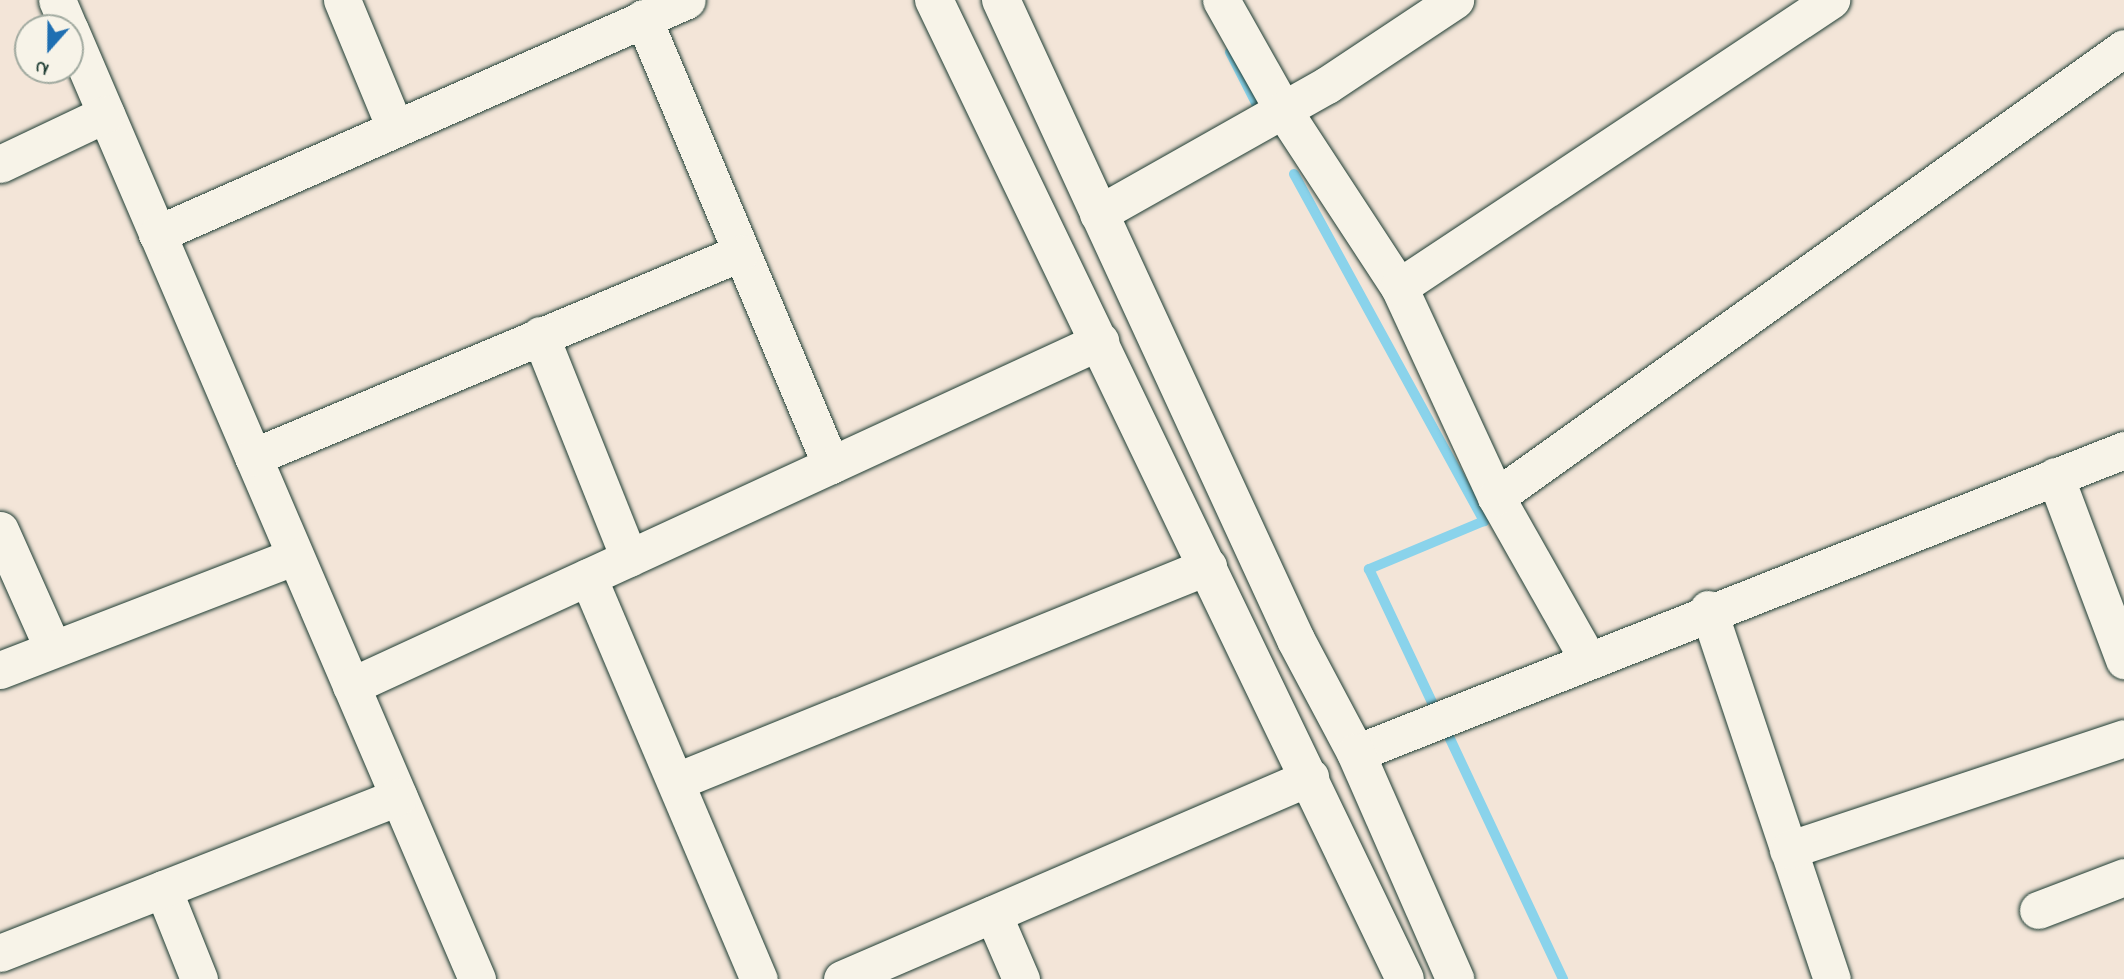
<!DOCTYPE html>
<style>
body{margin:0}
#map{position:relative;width:2124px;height:979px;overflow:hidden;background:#f3e5d8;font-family:"Indie Flower",sans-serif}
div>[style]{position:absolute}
.stream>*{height:10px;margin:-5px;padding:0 5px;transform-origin:5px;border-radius:5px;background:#8ad3eb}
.roads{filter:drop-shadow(0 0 2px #1f3d34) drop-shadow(0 0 2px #1f3d34)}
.minor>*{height:37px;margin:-18.5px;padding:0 18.5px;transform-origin:18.5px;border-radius:18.5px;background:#f7f3e8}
.tertiary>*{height:38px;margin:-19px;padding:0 19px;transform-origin:19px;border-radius:19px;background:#f7f3e8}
span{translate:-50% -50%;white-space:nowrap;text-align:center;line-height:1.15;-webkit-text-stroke:6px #f7f3e8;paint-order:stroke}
.north{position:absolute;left:14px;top:14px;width:70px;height:70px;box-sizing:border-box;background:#f7f3e8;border:2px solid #a1aaa0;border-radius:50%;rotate:201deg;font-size:19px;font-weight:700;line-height:28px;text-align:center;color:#1f3d34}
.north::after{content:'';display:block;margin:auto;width:24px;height:32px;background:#1f6fb2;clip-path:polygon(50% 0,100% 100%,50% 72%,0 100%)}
</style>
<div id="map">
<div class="stream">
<i style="left:1230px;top:52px;width:59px;rotate:63deg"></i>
<i style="left:1294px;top:174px;width:396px;rotate:61.3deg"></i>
<i style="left:1484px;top:521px;width:125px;rotate:157.3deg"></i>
<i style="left:1369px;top:569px;width:159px;rotate:64.7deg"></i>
<i style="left:1444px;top:726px;width:280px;rotate:64.8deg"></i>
</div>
<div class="roads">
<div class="minor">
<i style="left:57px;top:0;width:30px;rotate:67deg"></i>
<i style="left:342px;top:0;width:139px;rotate:67.5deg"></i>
<i style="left:1221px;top:0;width:126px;rotate:60.6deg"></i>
<i style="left:1283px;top:110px;width:212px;rotate:56.8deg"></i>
<i style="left:1399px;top:287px;width:231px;rotate:65.2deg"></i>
<i style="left:1496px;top:497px;width:185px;rotate:60.5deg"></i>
<i style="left:643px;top:18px;width:485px;rotate:67.2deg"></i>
<i style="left:70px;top:30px;width:1033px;rotate:66.79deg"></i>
<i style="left:0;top:164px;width:117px;rotate:-25.3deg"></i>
<i style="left:1098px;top:214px;width:263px;rotate:-29.4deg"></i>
<i style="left:1327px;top:85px;width:154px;rotate:-33.6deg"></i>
<i style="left:157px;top:234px;width:579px;rotate:-23.82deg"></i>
<i style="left:1399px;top:287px;width:519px;rotate:-33.6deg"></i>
<i style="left:540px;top:335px;width:240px;rotate:68.2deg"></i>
<i style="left:253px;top:457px;width:528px;rotate:-22.73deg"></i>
<i style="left:2055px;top:476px;width:197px;rotate:69.4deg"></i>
<i style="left:1496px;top:497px;width:772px;rotate:-35.56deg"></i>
<i style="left:0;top:530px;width:130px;rotate:66deg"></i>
<i style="left:588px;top:577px;width:437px;rotate:67deg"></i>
<i style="left:1708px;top:609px;width:390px;rotate:71.5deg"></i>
<i style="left:0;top:670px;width:316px;rotate:-21.1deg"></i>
<i style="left:351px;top:686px;width:825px;rotate:-24.73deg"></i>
<i style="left:1356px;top:753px;width:826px;rotate:-21.53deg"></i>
<i style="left:677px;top:781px;width:573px;rotate:-22.04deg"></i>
<i style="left:1788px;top:850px;width:354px;rotate:-18.4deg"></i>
<i style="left:163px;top:889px;width:97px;rotate:68.2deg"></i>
<i style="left:2038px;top:910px;width:92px;rotate:-21deg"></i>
<i style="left:993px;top:914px;width:71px;rotate:66.7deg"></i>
<i style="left:0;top:953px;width:428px;rotate:-21.4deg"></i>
<i style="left:842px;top:979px;width:510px;rotate:-23.35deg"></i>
</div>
<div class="tertiary">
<i style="left:934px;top:0;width:1086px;rotate:64.31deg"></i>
<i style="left:1001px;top:0;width:705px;rotate:65.25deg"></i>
<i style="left:1296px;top:640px;width:128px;rotate:62deg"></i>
<i style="left:1356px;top:753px;width:247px;rotate:66.3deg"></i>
</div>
</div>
<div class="north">N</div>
</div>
